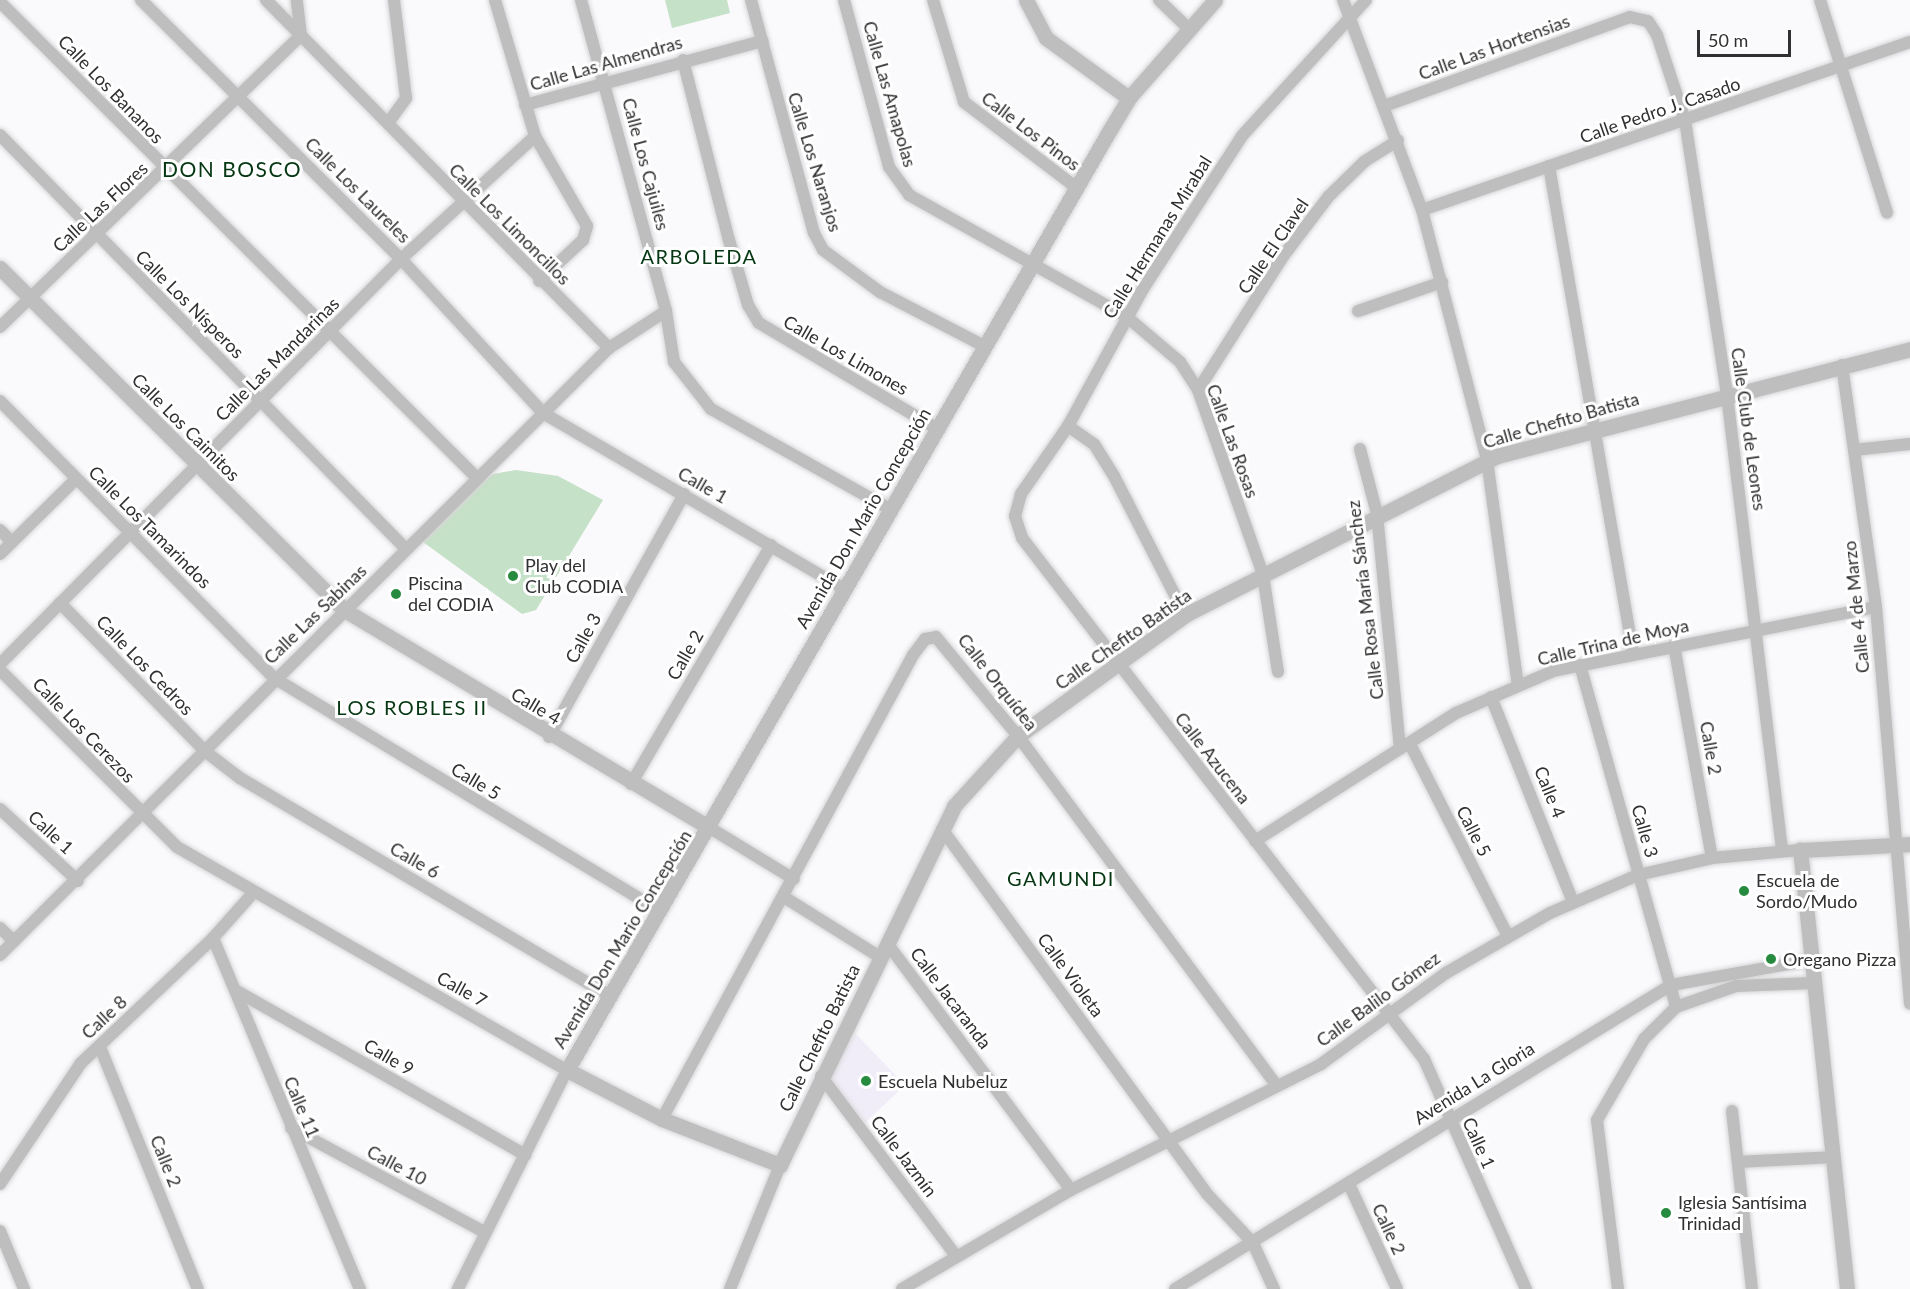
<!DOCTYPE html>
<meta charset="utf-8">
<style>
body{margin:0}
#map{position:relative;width:1910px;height:1289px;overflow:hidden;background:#faf9fc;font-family:Lato,sans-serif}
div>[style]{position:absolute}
.built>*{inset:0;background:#f1edf8}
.green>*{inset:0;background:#c5e1c7}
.roads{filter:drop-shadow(0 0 2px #d6d5d7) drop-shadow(0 0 2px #d6d5d7)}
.minor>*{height:12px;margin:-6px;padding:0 6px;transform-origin:6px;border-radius:6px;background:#bdbebd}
.tertiary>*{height:15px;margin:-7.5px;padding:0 7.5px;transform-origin:7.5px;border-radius:7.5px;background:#bdbebd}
.dots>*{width:16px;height:16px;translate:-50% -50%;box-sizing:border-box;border:3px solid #fff;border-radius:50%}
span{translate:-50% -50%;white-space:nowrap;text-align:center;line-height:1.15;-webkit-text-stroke:6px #fff;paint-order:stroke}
.street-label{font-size:18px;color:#302f31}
.poi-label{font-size:18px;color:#302f31}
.left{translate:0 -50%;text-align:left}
.neighbourhood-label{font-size:20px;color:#063713;letter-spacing:1.5px}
.quarter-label{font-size:21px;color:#063713;letter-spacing:1.5px}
.scale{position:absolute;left:1697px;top:30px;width:94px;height:27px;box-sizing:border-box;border:3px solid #302f31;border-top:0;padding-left:8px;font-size:18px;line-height:21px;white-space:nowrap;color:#302f31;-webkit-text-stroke:4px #fff;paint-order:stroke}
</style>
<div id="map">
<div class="built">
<i style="clip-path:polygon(855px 1033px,905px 1085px,865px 1123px,828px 1077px)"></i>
</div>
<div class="green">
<i style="clip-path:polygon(665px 0,727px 0,730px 13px,672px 28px)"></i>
<i style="clip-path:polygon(516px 470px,558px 476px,603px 500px,536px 610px,522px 614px,423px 542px,478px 486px,493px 474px)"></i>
</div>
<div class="roads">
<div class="minor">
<i style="left:141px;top:0;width:367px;rotate:44.9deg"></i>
<i style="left:401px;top:259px;width:209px;rotate:47.3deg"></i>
<i style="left:543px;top:413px;width:349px;rotate:30.3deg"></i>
<i style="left:266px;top:0;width:489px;rotate:45.4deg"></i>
<i style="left:495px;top:0;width:142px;rotate:73.6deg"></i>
<i style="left:535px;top:136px;width:104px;rotate:60deg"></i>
<i style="left:587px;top:226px;width:15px;rotate:106deg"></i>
<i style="left:583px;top:240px;width:60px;rotate:137deg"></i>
<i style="left:581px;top:0;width:322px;rotate:74.7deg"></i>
<i style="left:666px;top:311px;width:52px;rotate:81.1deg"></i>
<i style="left:674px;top:362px;width:60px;rotate:51.8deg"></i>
<i style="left:711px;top:409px;width:205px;rotate:29.2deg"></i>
<i style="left:751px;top:0;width:241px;rotate:74.9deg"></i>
<i style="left:814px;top:233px;width:19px;rotate:62deg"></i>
<i style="left:823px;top:250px;width:71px;rotate:36.4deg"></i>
<i style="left:880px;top:292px;width:117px;rotate:27.4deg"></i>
<i style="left:844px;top:0;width:173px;rotate:74.9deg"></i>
<i style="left:889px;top:167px;width:34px;rotate:54deg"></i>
<i style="left:909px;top:195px;width:250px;rotate:29.2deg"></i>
<i style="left:1127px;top:317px;width:70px;rotate:40.3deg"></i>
<i style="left:1180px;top:362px;width:33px;rotate:57deg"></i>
<i style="left:1198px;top:390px;width:196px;rotate:70.6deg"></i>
<i style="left:1263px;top:575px;width:98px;rotate:81.2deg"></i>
<i style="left:933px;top:0;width:107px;rotate:73.1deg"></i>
<i style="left:964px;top:102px;width:142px;rotate:37.3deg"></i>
<i style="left:1159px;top:0;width:43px;rotate:44.1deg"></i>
<i style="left:1343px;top:0;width:224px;rotate:69.4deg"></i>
<i style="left:1422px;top:210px;width:258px;rotate:75.4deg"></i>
<i style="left:1487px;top:460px;width:227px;rotate:82.2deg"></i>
<i style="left:1366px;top:0;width:184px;rotate:132.4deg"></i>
<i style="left:1242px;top:136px;width:182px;rotate:122.9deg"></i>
<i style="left:1143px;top:289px;width:156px;rotate:118.7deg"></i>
<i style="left:1068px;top:426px;width:83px;rotate:124.7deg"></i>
<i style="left:1021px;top:494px;width:23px;rotate:105deg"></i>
<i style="left:1015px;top:516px;width:23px;rotate:72deg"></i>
<i style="left:1022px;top:538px;width:658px;rotate:52.35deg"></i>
<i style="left:1424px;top:1059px;width:252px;rotate:66.1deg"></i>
<i style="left:1820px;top:0;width:223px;rotate:72.5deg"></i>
<i style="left:0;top:2px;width:675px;rotate:44.94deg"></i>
<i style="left:683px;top:60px;width:186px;rotate:75.7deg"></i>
<i style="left:729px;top:240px;width:68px;rotate:73.7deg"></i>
<i style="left:748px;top:305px;width:21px;rotate:59deg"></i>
<i style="left:759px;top:323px;width:206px;rotate:30.7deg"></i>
<i style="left:525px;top:105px;width:246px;rotate:-15.1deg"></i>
<i style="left:1387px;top:105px;width:258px;rotate:-19.9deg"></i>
<i style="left:1630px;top:17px;width:18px;rotate:13deg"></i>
<i style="left:1648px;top:21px;width:17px;rotate:57deg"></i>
<i style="left:1657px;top:35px;width:89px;rotate:71.8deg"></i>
<i style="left:1685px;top:120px;width:278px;rotate:81.3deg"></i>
<i style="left:1727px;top:395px;width:458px;rotate:83.1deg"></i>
<i style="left:388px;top:123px;width:31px;rotate:-54deg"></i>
<i style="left:406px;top:98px;width:99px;rotate:-97deg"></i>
<i style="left:0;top:135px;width:580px;rotate:45.56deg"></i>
<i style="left:1549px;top:166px;width:495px;rotate:80.2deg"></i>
<i style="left:1422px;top:210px;width:516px;rotate:-19deg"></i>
<i style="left:1358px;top:311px;width:89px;rotate:-19deg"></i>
<i style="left:0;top:327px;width:419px;rotate:-44.1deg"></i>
<i style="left:301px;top:35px;width:35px;rotate:-97deg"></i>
<i style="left:1842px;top:365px;width:244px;rotate:82deg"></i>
<i style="left:1876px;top:607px;width:398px;rotate:85.1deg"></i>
<i style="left:1198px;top:390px;width:160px;rotate:-57.5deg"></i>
<i style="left:1284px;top:255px;width:74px;rotate:-52.7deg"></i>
<i style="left:1329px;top:196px;width:50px;rotate:-44.2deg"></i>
<i style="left:1365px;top:161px;width:39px;rotate:-32deg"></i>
<i style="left:0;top:401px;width:390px;rotate:45.3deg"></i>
<i style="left:274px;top:678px;width:452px;rotate:31.1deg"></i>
<i style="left:1068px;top:426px;width:32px;rotate:35deg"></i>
<i style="left:1094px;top:444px;width:38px;rotate:58deg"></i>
<i style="left:1114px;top:476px;width:156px;rotate:62.9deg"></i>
<i style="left:1360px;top:449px;width:67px;rotate:75.3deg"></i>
<i style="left:1377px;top:514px;width:236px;rotate:84.4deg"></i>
<i style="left:1854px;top:450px;width:56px;rotate:-6.1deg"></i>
<i style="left:0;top:530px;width:17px;rotate:45deg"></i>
<i style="left:0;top:554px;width:107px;rotate:-44.6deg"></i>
<i style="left:60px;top:603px;width:209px;rotate:45.6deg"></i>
<i style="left:206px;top:752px;width:43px;rotate:37.4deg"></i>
<i style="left:240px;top:778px;width:428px;rotate:30.5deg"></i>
<i style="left:1674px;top:645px;width:216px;rotate:79.9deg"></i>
<i style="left:0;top:664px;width:570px;rotate:-45.28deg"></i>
<i style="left:401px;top:259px;width:182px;rotate:-42.5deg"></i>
<i style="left:1580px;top:665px;width:355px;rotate:74.3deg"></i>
<i style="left:0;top:670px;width:250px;rotate:45deg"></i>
<i style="left:177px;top:847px;width:449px;rotate:29.8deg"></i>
<i style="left:567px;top:1070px;width:245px;rotate:116.5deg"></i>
<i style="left:1491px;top:697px;width:221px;rotate:68.2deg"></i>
<i style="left:549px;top:737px;width:278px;rotate:-60.9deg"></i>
<i style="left:1410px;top:744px;width:213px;rotate:63deg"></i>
<i style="left:631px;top:784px;width:277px;rotate:-59.6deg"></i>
<i style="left:0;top:809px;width:106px;rotate:42.7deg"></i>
<i style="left:710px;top:828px;width:98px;rotate:31.3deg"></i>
<i style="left:942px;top:829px;width:452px;rotate:54deg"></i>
<i style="left:1208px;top:1195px;width:66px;rotate:46.8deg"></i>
<i style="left:1253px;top:1243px;width:51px;rotate:65.5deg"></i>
<i style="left:1255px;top:841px;width:238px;rotate:-32.5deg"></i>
<i style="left:1456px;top:713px;width:106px;rotate:-23.4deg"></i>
<i style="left:1553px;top:671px;width:329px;rotate:-11.2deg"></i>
<i style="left:784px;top:897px;width:113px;rotate:32deg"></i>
<i style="left:0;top:928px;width:19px;rotate:43deg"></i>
<i style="left:213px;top:938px;width:381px;rotate:67.3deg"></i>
<i style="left:887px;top:943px;width:308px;rotate:53.3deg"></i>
<i style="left:0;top:955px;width:860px;rotate:-44.91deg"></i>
<i style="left:609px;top:348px;width:68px;rotate:-33deg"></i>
<i style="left:235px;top:990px;width:334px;rotate:29.6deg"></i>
<i style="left:100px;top:1047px;width:261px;rotate:68deg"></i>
<i style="left:821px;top:1076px;width:226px;rotate:53.1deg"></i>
<i style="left:1732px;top:1111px;width:179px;rotate:83.6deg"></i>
<i style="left:662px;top:1119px;width:528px;rotate:-61.59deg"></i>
<i style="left:913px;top:655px;width:20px;rotate:-53deg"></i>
<i style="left:925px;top:639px;width:11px;rotate:-10deg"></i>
<i style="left:936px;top:637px;width:129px;rotate:50.4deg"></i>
<i style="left:1018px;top:736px;width:435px;rotate:53.5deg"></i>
<i style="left:291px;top:1128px;width:221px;rotate:28.3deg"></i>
<i style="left:1738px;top:1162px;width:96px;rotate:-3deg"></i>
<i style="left:0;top:1184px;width:146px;rotate:-56.2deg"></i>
<i style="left:81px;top:1063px;width:182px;rotate:-43.4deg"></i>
<i style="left:213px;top:938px;width:60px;rotate:-48.4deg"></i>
<i style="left:1349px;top:1184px;width:115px;rotate:65.4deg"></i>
<i style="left:0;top:1231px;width:63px;rotate:67.5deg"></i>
<i style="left:730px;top:1289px;width:134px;rotate:-68deg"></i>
<i style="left:902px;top:1289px;width:196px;rotate:-30.4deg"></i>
<i style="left:1071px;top:1190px;width:280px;rotate:-26.7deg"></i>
<i style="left:1321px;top:1064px;width:155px;rotate:-36.1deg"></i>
<i style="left:1446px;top:973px;width:120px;rotate:-30deg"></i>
<i style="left:1550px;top:913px;width:96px;rotate:-23.4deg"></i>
<i style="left:1638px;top:875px;width:76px;rotate:-12.9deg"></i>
<i style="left:1712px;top:858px;width:88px;rotate:-5.2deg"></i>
<i style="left:1175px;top:1289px;width:582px;rotate:-31.5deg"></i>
<i style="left:1671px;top:985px;width:143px;rotate:-10.1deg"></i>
<i style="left:1618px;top:1289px;width:170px;rotate:-97.1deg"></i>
<i style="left:1597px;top:1120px;width:94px;rotate:-59.9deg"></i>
<i style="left:1644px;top:1039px;width:45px;rotate:-45deg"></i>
<i style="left:1676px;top:1007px;width:64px;rotate:-19.3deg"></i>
<i style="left:1736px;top:986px;width:78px;rotate:-2.2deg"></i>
</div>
<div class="tertiary">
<i style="left:1026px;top:0;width:43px;rotate:62.2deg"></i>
<i style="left:1046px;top:38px;width:102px;rotate:35.9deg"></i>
<i style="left:1215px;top:0;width:130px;rotate:131.3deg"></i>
<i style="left:1129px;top:98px;width:41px;rotate:121deg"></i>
<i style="left:1108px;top:133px;width:1082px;rotate:120deg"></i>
<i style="left:567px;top:1070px;width:107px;rotate:27.3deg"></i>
<i style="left:662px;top:1119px;width:127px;rotate:21.3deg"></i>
<i style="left:780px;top:1165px;width:399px;rotate:-64.1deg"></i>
<i style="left:954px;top:806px;width:95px;rotate:-47.6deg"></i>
<i style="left:1018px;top:736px;width:206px;rotate:-35.9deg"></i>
<i style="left:1185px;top:615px;width:350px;rotate:-27deg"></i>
<i style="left:1497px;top:456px;width:427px;rotate:-14.5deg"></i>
<i style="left:0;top:268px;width:487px;rotate:44.8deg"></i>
<i style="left:346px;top:611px;width:424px;rotate:30.8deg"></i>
<i style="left:1847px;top:1289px;width:442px;rotate:-96.1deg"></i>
<i style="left:1800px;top:850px;width:110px;rotate:-3.1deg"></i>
</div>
</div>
<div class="dots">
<i style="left:513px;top:576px;background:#268b3f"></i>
<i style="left:396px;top:594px;background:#268b3f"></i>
<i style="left:1744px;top:891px;background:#268b3f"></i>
<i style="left:1771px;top:959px;background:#268b3f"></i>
<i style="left:866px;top:1081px;background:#268b3f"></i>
<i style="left:1666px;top:1213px;background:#268b3f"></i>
</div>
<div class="street-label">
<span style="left:1494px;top:47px;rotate:-20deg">Calle Las Hortensias</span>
<span style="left:606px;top:63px;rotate:-16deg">Calle Las Almendras</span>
<span style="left:111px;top:89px;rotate:46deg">Calle Los Bananos</span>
<span style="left:890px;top:94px;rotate:74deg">Calle Las Amapolas</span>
<span style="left:1660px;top:110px;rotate:-19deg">Calle Pedro J. Casado</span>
<span style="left:1031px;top:131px;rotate:37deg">Calle Los Pinos</span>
<span style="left:815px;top:162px;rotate:73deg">Calle Los Naranjos</span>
<span style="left:646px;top:164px;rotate:75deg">Calle Los Cajuiles</span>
<span style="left:358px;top:190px;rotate:45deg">Calle Los Laureles</span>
<span style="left:100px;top:207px;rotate:-43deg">Calle Las Flores</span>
<span style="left:510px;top:224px;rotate:45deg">Calle Los Limoncillos</span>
<span style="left:1157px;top:237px;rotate:-58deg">Calle Hermanas Mirabal</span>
<span style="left:1273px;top:246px;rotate:-56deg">Calle El Clavel</span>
<span style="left:190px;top:304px;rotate:45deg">Calle Los Nísperos</span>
<span style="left:846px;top:355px;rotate:30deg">Calle Los Limones</span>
<span style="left:277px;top:359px;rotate:-45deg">Calle Las Mandarinas</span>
<span style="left:1561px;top:420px;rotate:-16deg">Calle Chefito Batista</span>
<span style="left:186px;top:427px;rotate:45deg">Calle Los Caimitos</span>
<span style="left:1749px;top:429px;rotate:82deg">Calle Club de Leones</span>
<span style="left:1233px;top:441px;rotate:70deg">Calle Las Rosas</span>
<span style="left:703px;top:485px;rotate:30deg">Calle 1</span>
<span style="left:863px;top:518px;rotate:-60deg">Avenida Don Mario Concepción</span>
<span style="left:150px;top:527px;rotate:45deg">Calle Los Tamarindos</span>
<span style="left:1365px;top:600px;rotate:-97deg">Calle Rosa María Sánchez</span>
<span style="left:1856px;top:607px;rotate:-96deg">Calle 4 de Marzo</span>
<span style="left:315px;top:614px;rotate:-44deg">Calle Las Sabinas</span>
<span style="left:583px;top:638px;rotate:-61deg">Calle 3</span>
<span style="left:1123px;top:639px;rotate:-35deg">Calle Chefito Batista</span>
<span style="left:1613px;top:642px;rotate:-13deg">Calle Trina de Moya</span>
<span style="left:685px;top:655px;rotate:-60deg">Calle 2</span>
<span style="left:145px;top:665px;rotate:46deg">Calle Los Cedros</span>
<span style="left:998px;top:682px;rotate:52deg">Calle Orquídea</span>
<span style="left:536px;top:706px;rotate:31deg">Calle 4</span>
<span style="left:84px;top:730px;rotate:46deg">Calle Los Cerezos</span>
<span style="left:1711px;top:748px;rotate:80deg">Calle 2</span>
<span style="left:1213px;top:758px;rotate:52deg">Calle Azucena</span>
<span style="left:476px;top:781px;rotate:31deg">Calle 5</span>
<span style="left:1550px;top:792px;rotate:68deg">Calle 4</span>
<span style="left:1474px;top:831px;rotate:63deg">Calle 5</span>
<span style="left:1645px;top:831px;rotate:74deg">Calle 3</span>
<span style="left:51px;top:832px;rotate:43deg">Calle 1</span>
<span style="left:415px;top:860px;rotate:30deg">Calle 6</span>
<span style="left:622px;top:939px;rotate:-59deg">Avenida Don Mario Concepción</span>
<span style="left:1071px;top:975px;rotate:54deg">Calle Violeta</span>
<span style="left:462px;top:989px;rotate:29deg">Calle 7</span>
<span style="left:951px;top:998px;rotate:53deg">Calle Jacaranda</span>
<span style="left:1378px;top:999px;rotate:-36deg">Calle Balilo Gómez</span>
<span style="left:104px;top:1017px;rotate:-43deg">Calle 8</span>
<span style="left:819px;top:1038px;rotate:-64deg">Calle Chefito Batista</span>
<span style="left:389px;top:1057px;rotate:30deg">Calle 9</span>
<span style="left:1474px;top:1083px;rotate:-32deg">Avenida La Gloria</span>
<span style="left:302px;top:1107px;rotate:67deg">Calle 11</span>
<span style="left:1479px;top:1143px;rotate:66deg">Calle 1</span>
<span style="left:904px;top:1156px;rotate:53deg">Calle Jazmín</span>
<span style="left:166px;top:1161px;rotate:68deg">Calle 2</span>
<span style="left:397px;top:1165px;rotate:28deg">Calle 10</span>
<span style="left:1389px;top:1229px;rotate:65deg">Calle 2</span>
</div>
<div class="poi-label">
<span class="left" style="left:525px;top:576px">Play del<br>Club CODIA</span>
<span class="left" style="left:408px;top:594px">Piscina<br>del CODIA</span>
<span class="left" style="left:1756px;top:891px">Escuela de<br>Sordo/Mudo</span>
<span class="left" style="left:1783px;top:959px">Oregano Pizza</span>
<span class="left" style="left:878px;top:1081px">Escuela Nubeluz</span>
<span class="left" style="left:1678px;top:1213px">Iglesia Santísima<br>Trinidad</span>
</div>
<div class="neighbourhood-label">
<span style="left:699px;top:256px">ARBOLEDA</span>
<span style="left:412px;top:707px">LOS ROBLES II</span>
<span style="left:1061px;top:878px">GAMUNDI</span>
</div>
<div class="quarter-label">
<span style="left:232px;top:169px">DON BOSCO</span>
</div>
<div class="scale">50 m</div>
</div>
